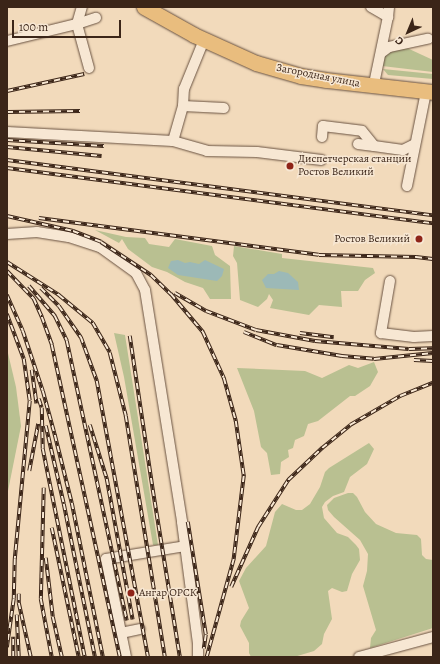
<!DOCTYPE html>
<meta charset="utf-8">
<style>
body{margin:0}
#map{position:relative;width:440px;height:664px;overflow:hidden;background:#f2dabb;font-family:Alegreya,serif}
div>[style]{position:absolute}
.green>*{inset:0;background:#b9c091}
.water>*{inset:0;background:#9cb9b7}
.roads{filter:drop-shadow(0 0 1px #695241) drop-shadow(0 0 1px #695241)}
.minor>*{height:10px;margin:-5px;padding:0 5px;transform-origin:5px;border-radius:5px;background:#f7e7d3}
.highway>*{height:15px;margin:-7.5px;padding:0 7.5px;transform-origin:7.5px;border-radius:7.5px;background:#e9bd7e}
.rail>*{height:3.5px;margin-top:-1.75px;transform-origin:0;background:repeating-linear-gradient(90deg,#f7e7d3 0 6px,#3b2518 0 12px);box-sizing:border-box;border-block:1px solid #3b2518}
.dots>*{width:11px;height:11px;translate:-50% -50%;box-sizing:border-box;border:2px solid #f7e7d3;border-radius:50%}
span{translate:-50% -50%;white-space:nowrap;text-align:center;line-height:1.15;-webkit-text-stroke:3px #f7e7d3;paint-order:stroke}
.street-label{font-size:11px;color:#3b2518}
.poi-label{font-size:11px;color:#3b2518}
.left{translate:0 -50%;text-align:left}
.right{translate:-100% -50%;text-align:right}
.frame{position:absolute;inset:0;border:8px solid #3b2518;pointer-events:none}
.north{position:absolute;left:388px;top:12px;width:40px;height:40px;-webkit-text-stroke:3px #f7e7d3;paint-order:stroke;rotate:224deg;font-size:11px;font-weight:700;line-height:16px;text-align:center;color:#3b2518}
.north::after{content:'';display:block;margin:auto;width:14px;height:18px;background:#3b2518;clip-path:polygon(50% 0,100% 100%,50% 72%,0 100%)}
.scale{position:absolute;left:12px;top:20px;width:109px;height:18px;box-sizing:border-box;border:2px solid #3b2518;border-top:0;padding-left:5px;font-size:12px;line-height:14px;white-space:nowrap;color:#3b2518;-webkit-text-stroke:3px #f7e7d3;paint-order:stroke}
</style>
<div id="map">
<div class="green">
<i style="clip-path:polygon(407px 48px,433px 60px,433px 72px,382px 66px,383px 57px,391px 51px)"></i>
<i style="clip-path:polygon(383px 69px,433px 74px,433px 79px,388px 75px)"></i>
<i style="clip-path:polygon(95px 230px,126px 237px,145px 238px,149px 244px,169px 247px,175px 239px,212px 246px,215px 255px,230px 266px,231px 299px,210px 299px,203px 288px,185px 282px,167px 272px,152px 267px,128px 249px,122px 239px,119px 243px)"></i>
<i style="clip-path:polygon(234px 246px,282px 254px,282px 258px,373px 268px,375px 273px,365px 280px,358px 291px,341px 291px,342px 307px,319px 305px,309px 315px,270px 308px,273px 300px,269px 294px,267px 299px,258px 307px,240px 300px,237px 263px,233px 256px)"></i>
<i style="clip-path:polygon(114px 333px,125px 335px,158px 545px,153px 545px,124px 377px)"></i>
<i style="clip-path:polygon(7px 349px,16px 387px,21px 426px,7px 496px)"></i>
<i style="clip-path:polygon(374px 362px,378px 372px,370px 386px,355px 396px,350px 396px,318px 421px,308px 424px,304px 436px,295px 440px,293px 448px,288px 450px,289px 457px,281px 462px,280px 474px,271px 475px,267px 453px,261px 447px,254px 411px,237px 368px,305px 371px,322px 378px,349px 365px,358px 368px)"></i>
<i style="clip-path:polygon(369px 443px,374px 449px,367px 464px,350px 477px,344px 492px,333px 496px,325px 502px,322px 507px,324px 518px,337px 533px,348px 537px,356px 545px,359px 549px,360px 560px,352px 574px,347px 591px,342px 592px,332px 588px,328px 591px,332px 619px,324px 634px,322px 644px,314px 651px,294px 657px,251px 657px,249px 653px,249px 643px,240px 626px,241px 621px,249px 608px,239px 581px,246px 568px,266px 546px,275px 512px,282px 504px,296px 510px,302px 510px,310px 504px,320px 487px,325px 472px,329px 468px)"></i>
<i style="clip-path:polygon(348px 493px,353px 493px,357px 497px,365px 512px,376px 524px,396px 533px,417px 535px,421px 539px,422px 555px,426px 559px,433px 560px,433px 628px,370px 648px,371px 638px,376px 630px,363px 586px,367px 571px,368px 554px,360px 540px,334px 517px,328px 510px,327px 505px,334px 498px)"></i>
</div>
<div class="water">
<i style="clip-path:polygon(178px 260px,185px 263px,190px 262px,199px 264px,205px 260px,224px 269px,222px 276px,217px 281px,178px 275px,168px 268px,171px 261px)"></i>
<i style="clip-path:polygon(279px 271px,288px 273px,298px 282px,299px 290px,266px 288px,262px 280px,268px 274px,274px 274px)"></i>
</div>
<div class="roads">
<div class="minor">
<i style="left:371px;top:7px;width:20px;rotate:30deg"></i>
<i style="left:7px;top:41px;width:72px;rotate:-13.7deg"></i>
<i style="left:77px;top:24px;width:18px;rotate:-74deg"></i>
<i style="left:381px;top:53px;width:10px;rotate:-37deg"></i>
<i style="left:389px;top:47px;width:40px;rotate:-12deg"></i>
<i style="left:89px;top:68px;width:46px;rotate:-105.3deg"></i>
<i style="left:77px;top:24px;width:20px;rotate:-18deg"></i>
<i style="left:375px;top:79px;width:63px;rotate:-78.2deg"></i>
<i style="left:388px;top:17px;width:10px;rotate:-84deg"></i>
<i style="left:183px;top:106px;width:41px;rotate:2.8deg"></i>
<i style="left:7px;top:132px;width:166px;rotate:3.1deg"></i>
<i style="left:173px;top:141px;width:36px;rotate:-74deg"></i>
<i style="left:183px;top:106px;width:17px;rotate:-87deg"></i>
<i style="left:184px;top:89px;width:53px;rotate:-67.8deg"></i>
<i style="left:322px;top:137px;width:11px;rotate:-85deg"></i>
<i style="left:323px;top:126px;width:39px;rotate:7deg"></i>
<i style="left:362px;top:131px;width:19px;rotate:51deg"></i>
<i style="left:374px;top:146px;width:29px;rotate:8deg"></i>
<i style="left:403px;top:150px;width:13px;rotate:-27deg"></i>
<i style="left:173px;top:141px;width:35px;rotate:16deg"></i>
<i style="left:207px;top:151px;width:50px;rotate:1.1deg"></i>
<i style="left:257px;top:152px;width:65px;rotate:7deg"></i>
<i style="left:358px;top:144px;width:16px;rotate:7deg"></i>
<i style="left:407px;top:186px;width:96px;rotate:-78.6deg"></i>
<i style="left:7px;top:234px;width:30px;rotate:-4deg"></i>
<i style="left:37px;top:232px;width:32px;rotate:9deg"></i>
<i style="left:69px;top:237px;width:33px;rotate:18deg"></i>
<i style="left:100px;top:247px;width:44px;rotate:35.8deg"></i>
<i style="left:136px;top:273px;width:19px;rotate:62deg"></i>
<i style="left:145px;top:290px;width:235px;rotate:80.9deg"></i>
<i style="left:182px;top:522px;width:122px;rotate:82.5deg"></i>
<i style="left:198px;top:643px;width:14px;rotate:90deg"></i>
<i style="left:390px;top:281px;width:53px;rotate:99.8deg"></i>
<i style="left:381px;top:333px;width:33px;rotate:7deg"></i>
<i style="left:414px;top:337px;width:19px;rotate:-3deg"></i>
<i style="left:121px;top:633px;width:19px;rotate:-12deg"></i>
<i style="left:126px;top:657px;width:100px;rotate:-101.5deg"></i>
<i style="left:106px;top:559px;width:80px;rotate:-9.3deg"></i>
<i style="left:359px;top:657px;width:77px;rotate:-15.1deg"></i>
</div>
<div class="highway">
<i style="left:144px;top:7px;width:57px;rotate:29.2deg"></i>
<i style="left:194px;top:35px;width:68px;rotate:24.3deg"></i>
<i style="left:256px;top:63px;width:47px;rotate:16.1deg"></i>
<i style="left:301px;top:76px;width:25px;rotate:9deg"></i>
<i style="left:326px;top:80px;width:108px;rotate:6.4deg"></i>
</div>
</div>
<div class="rail">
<i style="left:7px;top:91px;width:79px;rotate:-12.4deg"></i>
<i style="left:7px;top:112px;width:73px;rotate:-0.8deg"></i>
<i style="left:7px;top:140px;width:97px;rotate:3.5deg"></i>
<i style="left:7px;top:147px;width:95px;rotate:5.4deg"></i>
<i style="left:7px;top:160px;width:430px;rotate:7.4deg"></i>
<i style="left:7px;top:168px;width:430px;rotate:7.4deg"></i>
<i style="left:7px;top:216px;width:68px;rotate:12.8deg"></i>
<i style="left:73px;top:231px;width:30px;rotate:21deg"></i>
<i style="left:101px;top:242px;width:60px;rotate:33.4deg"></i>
<i style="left:151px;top:275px;width:28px;rotate:44deg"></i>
<i style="left:171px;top:294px;width:50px;rotate:49.9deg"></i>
<i style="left:203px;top:332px;width:51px;rotate:65.5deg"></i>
<i style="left:224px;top:378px;width:45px;rotate:74.4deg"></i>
<i style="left:236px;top:421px;width:56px;rotate:81.7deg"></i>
<i style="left:244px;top:476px;width:84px;rotate:96.9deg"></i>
<i style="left:234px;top:559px;width:102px;rotate:105.4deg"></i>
<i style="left:39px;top:218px;width:282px;rotate:7.5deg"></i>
<i style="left:319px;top:255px;width:97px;rotate:1.2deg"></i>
<i style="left:416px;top:257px;width:17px;rotate:7deg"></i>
<i style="left:7px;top:262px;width:62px;rotate:32.4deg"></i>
<i style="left:59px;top:295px;width:44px;rotate:39.5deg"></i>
<i style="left:93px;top:323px;width:34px;rotate:60deg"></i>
<i style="left:110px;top:353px;width:65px;rotate:75.7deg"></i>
<i style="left:126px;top:416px;width:244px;rotate:80.8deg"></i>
<i style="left:7px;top:271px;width:39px;rotate:46deg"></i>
<i style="left:34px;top:299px;width:20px;rotate:66deg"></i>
<i style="left:42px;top:317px;width:30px;rotate:70deg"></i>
<i style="left:52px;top:345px;width:319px;rotate:77.7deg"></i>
<i style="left:29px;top:286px;width:40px;rotate:49deg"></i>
<i style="left:55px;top:316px;width:28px;rotate:64deg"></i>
<i style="left:67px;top:341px;width:286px;rotate:77.9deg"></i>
<i style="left:41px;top:288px;width:25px;rotate:45deg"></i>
<i style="left:59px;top:306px;width:38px;rotate:55deg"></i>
<i style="left:81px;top:337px;width:47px;rotate:70deg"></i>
<i style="left:97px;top:381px;width:281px;rotate:79.5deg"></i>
<i style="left:175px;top:293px;width:36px;rotate:30deg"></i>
<i style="left:206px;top:311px;width:53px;rotate:20.8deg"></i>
<i style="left:256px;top:330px;width:60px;rotate:10.6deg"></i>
<i style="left:315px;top:341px;width:94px;rotate:4.9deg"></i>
<i style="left:409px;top:349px;width:24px;rotate:-2deg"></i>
<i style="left:7px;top:295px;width:39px;rotate:66deg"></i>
<i style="left:23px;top:331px;width:63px;rotate:71.6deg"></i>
<i style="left:43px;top:391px;width:46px;rotate:74.7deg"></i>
<i style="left:55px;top:435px;width:70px;rotate:76deg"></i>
<i style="left:72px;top:503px;width:157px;rotate:78.6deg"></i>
<i style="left:7px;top:314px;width:48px;rotate:69.3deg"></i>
<i style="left:24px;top:359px;width:42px;rotate:81.9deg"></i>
<i style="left:30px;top:401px;width:159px;rotate:95.4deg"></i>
<i style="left:15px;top:559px;width:40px;rotate:91.4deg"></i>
<i style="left:14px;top:599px;width:49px;rotate:98.1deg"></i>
<i style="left:244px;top:332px;width:35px;rotate:22deg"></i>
<i style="left:277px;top:345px;width:66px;rotate:9.6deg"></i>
<i style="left:342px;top:356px;width:32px;rotate:5deg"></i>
<i style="left:374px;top:359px;width:59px;rotate:-5.8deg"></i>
<i style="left:300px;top:333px;width:34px;rotate:7deg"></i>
<i style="left:130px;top:336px;width:156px;rotate:81.5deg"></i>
<i style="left:153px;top:490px;width:169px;rotate:80.8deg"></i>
<i style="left:414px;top:360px;width:19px;rotate:3deg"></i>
<i style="left:32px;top:370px;width:34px;rotate:82deg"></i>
<i style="left:39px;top:399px;width:9px;rotate:72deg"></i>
<i style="left:42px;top:408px;width:41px;rotate:88.6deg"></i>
<i style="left:43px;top:449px;width:212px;rotate:78.6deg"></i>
<i style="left:90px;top:425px;width:57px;rotate:72.5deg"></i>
<i style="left:107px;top:479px;width:143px;rotate:79.6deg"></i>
<i style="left:46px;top:426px;width:80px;rotate:77deg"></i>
<i style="left:64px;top:504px;width:156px;rotate:78.5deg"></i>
<i style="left:29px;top:471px;width:48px;rotate:-79.2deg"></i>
<i style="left:44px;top:488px;width:111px;rotate:91.5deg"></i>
<i style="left:41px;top:599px;width:59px;rotate:79.3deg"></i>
<i style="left:188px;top:522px;width:114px;rotate:80.9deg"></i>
<i style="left:206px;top:635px;width:14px;rotate:98deg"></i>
<i style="left:52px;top:528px;width:132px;rotate:78.2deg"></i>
<i style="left:46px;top:558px;width:59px;rotate:83.2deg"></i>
<i style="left:53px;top:617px;width:41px;rotate:77.3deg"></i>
<i style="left:231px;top:587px;width:66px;rotate:-65.8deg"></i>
<i style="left:258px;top:527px;width:56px;rotate:-57.4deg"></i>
<i style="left:288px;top:480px;width:47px;rotate:-43.3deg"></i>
<i style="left:322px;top:448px;width:36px;rotate:-39deg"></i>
<i style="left:350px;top:425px;width:58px;rotate:-30.1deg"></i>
<i style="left:400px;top:396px;width:35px;rotate:-22deg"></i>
<i style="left:19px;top:594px;width:9px;rotate:90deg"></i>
<i style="left:19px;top:603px;width:55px;rotate:77.5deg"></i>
<i style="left:17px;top:615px;width:42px;rotate:87.3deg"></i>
<i style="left:13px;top:657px;width:20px;rotate:-90deg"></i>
</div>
<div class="dots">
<i style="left:290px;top:166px;background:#8f2418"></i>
<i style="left:419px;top:239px;background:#8f2418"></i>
<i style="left:131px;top:593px;background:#8f2418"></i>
</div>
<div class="street-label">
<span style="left:318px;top:76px;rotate:11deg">Загородная улица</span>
</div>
<div class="poi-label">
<span class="left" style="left:298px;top:166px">Диспетчерская станции<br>Ростов Великий</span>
<span class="right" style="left:410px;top:239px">Ростов Великий</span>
<span class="left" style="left:139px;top:593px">Ангар ОРСК</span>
</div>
<div class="frame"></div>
<div class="north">С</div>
<div class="scale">100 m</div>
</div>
